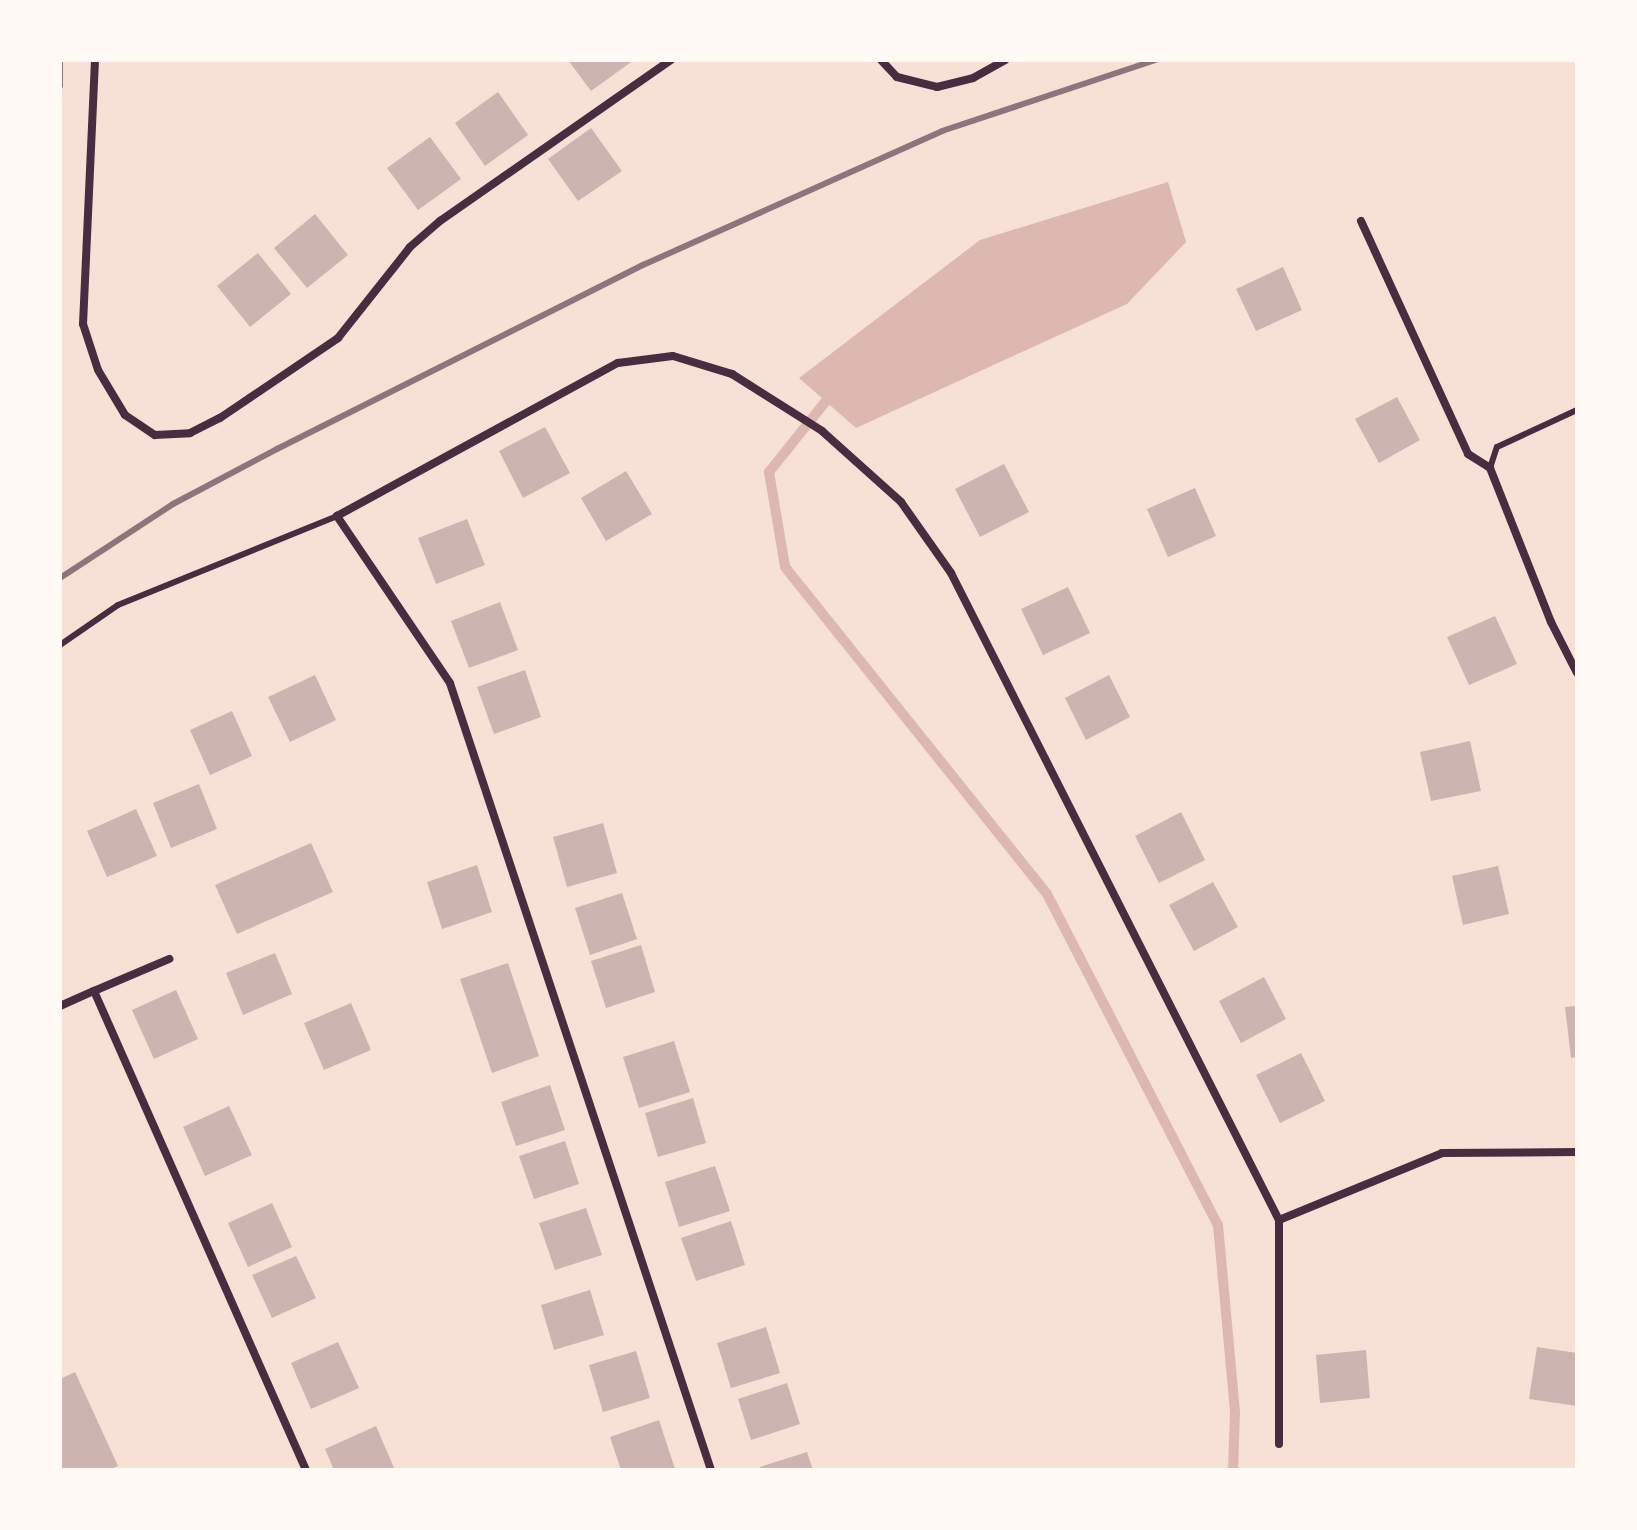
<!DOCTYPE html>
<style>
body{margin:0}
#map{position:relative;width:1637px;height:1530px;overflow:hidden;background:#f7e1d7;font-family:"DejaVu Sans",sans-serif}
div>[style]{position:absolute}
.water>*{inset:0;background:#dcb8b0}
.stream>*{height:10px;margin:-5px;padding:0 5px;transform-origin:5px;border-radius:5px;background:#dcb8b0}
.building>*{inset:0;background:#ccb4b1}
.service>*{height:6px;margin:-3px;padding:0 3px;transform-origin:3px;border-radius:3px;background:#4a2c40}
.minor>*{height:8px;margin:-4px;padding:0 4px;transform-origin:4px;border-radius:4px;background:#4a2c40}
.rail>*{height:6px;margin:-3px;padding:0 3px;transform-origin:3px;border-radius:3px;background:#8f747c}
span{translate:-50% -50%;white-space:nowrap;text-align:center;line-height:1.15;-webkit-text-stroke:8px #fffaf5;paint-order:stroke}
.frame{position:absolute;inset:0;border:62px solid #fffaf5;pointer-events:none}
</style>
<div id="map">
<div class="water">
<i style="clip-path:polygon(1168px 182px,1186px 242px,1127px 304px,856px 428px,799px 378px,980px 240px)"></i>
</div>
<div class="stream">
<i style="left:834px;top:391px;width:104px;rotate:128.7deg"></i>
<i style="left:769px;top:472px;width:96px;rotate:80.4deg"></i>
<i style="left:785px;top:567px;width:419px;rotate:51.3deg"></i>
<i style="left:1047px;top:894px;width:373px;rotate:62.7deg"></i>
<i style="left:1218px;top:1225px;width:189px;rotate:84.8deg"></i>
<i style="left:1235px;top:1413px;width:57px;rotate:92deg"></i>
</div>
<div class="building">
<i style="clip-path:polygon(568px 60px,634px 60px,591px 91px)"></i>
<i style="clip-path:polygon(498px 92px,528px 135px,485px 166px,455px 123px)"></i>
<i style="clip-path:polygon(591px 128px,622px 171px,578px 201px,548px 159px)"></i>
<i style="clip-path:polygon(430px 137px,461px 179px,418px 210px,387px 168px)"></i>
<i style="clip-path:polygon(315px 214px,348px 255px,307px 288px,274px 248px)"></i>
<i style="clip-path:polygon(258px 253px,291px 294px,250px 327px,217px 286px)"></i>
<i style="clip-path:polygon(1283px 267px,1302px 310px,1256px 331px,1236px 289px)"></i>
<i style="clip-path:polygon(1397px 397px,1420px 440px,1379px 463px,1355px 419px)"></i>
<i style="clip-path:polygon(545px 427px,570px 473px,523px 498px,499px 451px)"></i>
<i style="clip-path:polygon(1004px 464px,1029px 512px,980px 537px,955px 489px)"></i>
<i style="clip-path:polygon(626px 471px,652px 514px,606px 541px,581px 498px)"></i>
<i style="clip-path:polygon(1195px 488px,1216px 536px,1168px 557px,1147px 509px)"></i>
<i style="clip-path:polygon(467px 519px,485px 565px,436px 584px,418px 538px)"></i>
<i style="clip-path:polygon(1068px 587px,1090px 633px,1043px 655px,1021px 609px)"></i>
<i style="clip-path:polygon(500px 602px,518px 650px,469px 668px,451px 621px)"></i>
<i style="clip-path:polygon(1495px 616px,1517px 664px,1469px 685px,1447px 637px)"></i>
<i style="clip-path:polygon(525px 670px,541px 717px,494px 734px,477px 687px)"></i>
<i style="clip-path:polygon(315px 675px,336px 720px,290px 742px,268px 697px)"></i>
<i style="clip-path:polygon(1109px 675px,1130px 717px,1086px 740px,1065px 698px)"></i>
<i style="clip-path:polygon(232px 711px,252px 756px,210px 775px,190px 730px)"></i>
<i style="clip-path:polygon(1470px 741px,1481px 791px,1431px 801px,1420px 752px)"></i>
<i style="clip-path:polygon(199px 784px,217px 829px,171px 848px,153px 803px)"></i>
<i style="clip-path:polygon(136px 809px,157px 856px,107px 877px,87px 831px)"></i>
<i style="clip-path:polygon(1181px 812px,1205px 860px,1159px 883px,1135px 836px)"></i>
<i style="clip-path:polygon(603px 823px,617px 873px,567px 887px,553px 837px)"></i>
<i style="clip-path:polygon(311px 843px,333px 892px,237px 934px,215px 885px)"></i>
<i style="clip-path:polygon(477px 865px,492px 912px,442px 929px,427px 882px)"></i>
<i style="clip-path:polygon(1498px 866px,1509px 914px,1463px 925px,1452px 876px)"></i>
<i style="clip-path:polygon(1213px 882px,1238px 927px,1194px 951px,1169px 905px)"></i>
<i style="clip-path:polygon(622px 893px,637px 939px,590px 955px,575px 908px)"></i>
<i style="clip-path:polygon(641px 945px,655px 992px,606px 1008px,591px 961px)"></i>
<i style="clip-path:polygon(275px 953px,292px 994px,243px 1015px,226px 973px)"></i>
<i style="clip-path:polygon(508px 963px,539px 1056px,492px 1073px,460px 979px)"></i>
<i style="clip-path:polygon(1264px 977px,1286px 1019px,1241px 1043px,1219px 1001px)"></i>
<i style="clip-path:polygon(176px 990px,198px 1039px,154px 1059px,132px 1010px)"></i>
<i style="clip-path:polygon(351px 1003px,371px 1050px,324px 1070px,304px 1023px)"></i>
<i style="clip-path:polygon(1577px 1006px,1577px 1057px,1571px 1058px,1565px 1007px)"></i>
<i style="clip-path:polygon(674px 1041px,690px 1092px,639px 1108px,623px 1057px)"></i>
<i style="clip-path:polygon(1301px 1053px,1325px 1101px,1280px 1123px,1256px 1075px)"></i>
<i style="clip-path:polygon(550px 1085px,565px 1130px,516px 1146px,501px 1102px)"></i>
<i style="clip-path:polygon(693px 1098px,706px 1143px,658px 1157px,645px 1113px)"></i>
<i style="clip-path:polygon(229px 1106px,252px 1155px,205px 1176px,183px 1127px)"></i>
<i style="clip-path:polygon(565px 1141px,579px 1184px,534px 1199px,519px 1156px)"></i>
<i style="clip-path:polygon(715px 1166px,730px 1211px,679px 1227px,665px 1182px)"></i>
<i style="clip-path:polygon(272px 1203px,292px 1247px,248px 1267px,228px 1223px)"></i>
<i style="clip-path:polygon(586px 1208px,602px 1255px,555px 1270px,539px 1223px)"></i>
<i style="clip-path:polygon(731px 1221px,745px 1265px,696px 1281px,681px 1238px)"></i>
<i style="clip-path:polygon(296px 1256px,316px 1298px,272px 1318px,252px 1275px)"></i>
<i style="clip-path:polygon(590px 1290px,604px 1335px,554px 1350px,541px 1305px)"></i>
<i style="clip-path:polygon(766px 1327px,780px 1373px,731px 1388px,717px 1343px)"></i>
<i style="clip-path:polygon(338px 1342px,359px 1388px,311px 1409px,291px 1363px)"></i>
<i style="clip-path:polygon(1537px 1347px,1577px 1353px,1577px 1406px,1529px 1399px)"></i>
<i style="clip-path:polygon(1366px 1350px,1370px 1398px,1320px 1403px,1316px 1355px)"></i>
<i style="clip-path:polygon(636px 1351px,650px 1398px,603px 1412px,589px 1365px)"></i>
<i style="clip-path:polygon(75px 1372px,118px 1466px,109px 1470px,63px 1470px,60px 1463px,60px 1379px)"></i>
<i style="clip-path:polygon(787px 1383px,800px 1424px,751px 1440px,738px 1399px)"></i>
<i style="clip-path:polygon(659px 1420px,675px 1469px,621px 1470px,610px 1437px)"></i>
<i style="clip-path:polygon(376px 1426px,395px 1470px,334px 1470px,325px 1449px)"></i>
<i style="clip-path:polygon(807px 1452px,813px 1470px,761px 1470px,760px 1467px)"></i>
</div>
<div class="service">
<i style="left:1490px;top:468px;width:22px;rotate:-72deg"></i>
<i style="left:1497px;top:447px;width:88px;rotate:-24.8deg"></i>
<i style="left:60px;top:645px;width:70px;rotate:-34.6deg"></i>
<i style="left:118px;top:605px;width:236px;rotate:-22.1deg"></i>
</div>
<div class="minor">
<i style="left:95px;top:60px;width:264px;rotate:92.6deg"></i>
<i style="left:83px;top:324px;width:48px;rotate:71.9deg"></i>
<i style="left:98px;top:370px;width:52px;rotate:59deg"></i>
<i style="left:125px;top:415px;width:36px;rotate:34deg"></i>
<i style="left:155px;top:435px;width:35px;rotate:-3deg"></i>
<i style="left:190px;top:433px;width:34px;rotate:-27deg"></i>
<i style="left:220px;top:418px;width:143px;rotate:-34.1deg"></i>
<i style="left:338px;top:338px;width:116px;rotate:-51.6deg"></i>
<i style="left:410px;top:247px;width:40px;rotate:-41deg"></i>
<i style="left:440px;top:221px;width:282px;rotate:-34.9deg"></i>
<i style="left:881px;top:60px;width:23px;rotate:47deg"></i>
<i style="left:897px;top:77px;width:41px;rotate:14deg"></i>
<i style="left:937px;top:87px;width:37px;rotate:-14deg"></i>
<i style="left:973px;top:78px;width:37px;rotate:-29deg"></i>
<i style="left:1361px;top:221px;width:256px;rotate:65.3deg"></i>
<i style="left:1468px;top:454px;width:26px;rotate:32deg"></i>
<i style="left:1490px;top:468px;width:166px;rotate:68.4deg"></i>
<i style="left:1551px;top:622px;width:57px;rotate:63deg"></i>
<i style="left:94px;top:991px;width:82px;rotate:-23.1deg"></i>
<i style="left:60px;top:1006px;width:37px;rotate:-24deg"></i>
<i style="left:94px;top:991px;width:524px;rotate:66.13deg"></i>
<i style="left:1279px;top:1220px;width:176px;rotate:-22.3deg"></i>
<i style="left:1442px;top:1153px;width:135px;rotate:-0.4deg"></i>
<i style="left:711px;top:1470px;width:829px;rotate:-108.35deg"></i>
<i style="left:450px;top:683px;width:202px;rotate:-124.1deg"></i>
<i style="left:337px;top:516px;width:320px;rotate:-28.6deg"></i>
<i style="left:618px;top:363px;width:55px;rotate:-7.3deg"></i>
<i style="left:673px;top:356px;width:62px;rotate:17deg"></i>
<i style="left:732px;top:374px;width:107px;rotate:32.3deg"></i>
<i style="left:822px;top:431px;width:106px;rotate:41.9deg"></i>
<i style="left:901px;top:502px;width:87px;rotate:54.8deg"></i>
<i style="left:951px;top:573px;width:725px;rotate:63.12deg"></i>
<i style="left:1279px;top:1220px;width:224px;rotate:90deg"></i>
</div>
<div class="rail">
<i style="left:60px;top:86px;width:26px;rotate:-90deg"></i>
<i style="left:60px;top:578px;width:135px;rotate:-33.2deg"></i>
<i style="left:173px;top:504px;width:118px;rotate:-27.9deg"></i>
<i style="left:277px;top:449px;width:410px;rotate:-26.7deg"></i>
<i style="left:643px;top:265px;width:328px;rotate:-24.1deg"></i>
<i style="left:942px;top:131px;width:225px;rotate:-18.4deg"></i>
</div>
<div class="frame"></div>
</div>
